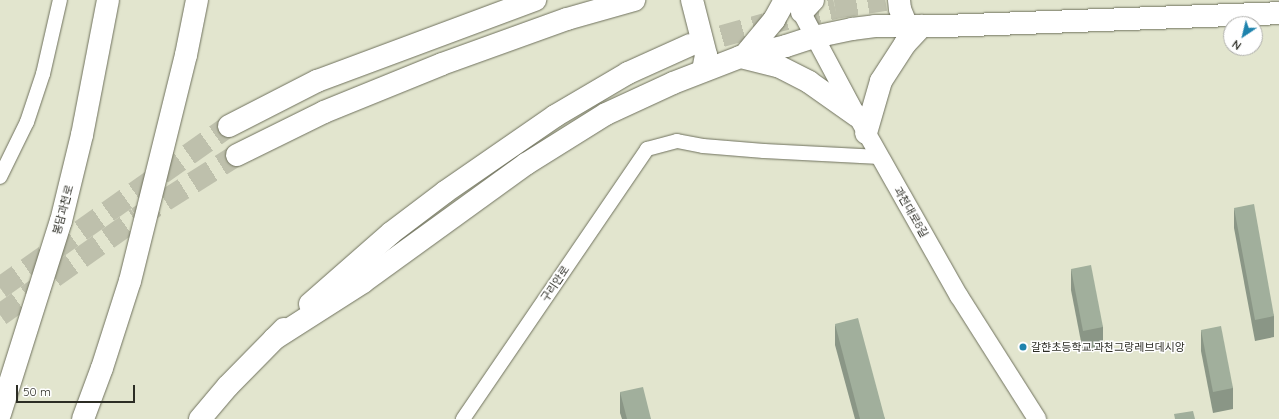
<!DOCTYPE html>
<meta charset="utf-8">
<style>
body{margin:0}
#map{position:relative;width:1279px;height:419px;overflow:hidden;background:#e2e5ce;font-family:Quicksand,"Noto Sans KR",sans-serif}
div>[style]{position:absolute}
.trunk-tunnel>*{height:22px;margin-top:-11px;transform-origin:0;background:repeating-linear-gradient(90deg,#bec0ac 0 22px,transparent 0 33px)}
.roads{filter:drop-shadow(0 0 1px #6f715d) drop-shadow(0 0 1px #6f715d)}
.minor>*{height:14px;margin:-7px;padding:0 7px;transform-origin:7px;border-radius:7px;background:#fff}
.tertiary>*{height:18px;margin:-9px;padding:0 9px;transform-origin:9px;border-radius:9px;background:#fff}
.trunk>*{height:22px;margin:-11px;padding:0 11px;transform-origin:11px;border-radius:11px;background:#fff}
.wall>*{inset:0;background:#8a9686}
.building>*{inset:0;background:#a1af9c}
.dots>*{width:11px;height:11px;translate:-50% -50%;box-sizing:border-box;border:2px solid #fff;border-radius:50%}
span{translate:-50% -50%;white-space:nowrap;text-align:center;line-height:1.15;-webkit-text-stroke:3px #fff;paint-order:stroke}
.street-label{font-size:11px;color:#2c2d25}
.poi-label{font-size:11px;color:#2c2d25}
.left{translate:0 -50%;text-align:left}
.north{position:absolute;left:1223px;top:16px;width:40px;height:40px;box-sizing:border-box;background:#fff;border:1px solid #ababa8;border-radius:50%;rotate:215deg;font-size:11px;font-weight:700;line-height:16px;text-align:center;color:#2c2d25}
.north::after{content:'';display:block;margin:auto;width:14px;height:18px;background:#1e83ad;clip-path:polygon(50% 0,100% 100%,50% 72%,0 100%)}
.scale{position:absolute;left:16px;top:385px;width:119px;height:18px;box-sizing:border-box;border:2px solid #2c2d25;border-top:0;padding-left:5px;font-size:12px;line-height:14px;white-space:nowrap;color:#2c2d25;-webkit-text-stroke:3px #fff;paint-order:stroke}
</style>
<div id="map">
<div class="trunk-tunnel">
<i style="left:690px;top:45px;width:78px;rotate:-15.6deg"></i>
<i style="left:765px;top:24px;width:72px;rotate:-12.9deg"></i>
<i style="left:835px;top:8px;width:51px;rotate:-9.1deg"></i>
<i style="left:0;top:288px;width:281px;rotate:-35.3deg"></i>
<i style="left:0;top:315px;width:168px;rotate:-35.3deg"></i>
<i style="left:137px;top:218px;width:118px;rotate:-32.2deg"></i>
</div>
<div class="roads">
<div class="minor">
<i style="left:0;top:177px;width:61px;rotate:-63.9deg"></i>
<i style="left:27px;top:122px;width:51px;rotate:-71.6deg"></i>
<i style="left:43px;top:74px;width:76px;rotate:-77.1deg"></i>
<i style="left:463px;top:419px;width:327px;rotate:-55.7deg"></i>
<i style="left:647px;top:149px;width:31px;rotate:-15deg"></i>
<i style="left:677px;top:141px;width:26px;rotate:11deg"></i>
<i style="left:703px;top:146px;width:61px;rotate:4.7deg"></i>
<i style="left:764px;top:151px;width:116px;rotate:3deg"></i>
</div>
<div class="tertiary">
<i style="left:795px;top:0;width:132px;rotate:61.9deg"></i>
<i style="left:857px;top:116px;width:207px;rotate:60.5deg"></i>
<i style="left:959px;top:296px;width:146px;rotate:57.6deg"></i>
</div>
<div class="trunk">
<i style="left:692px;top:0;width:57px;rotate:75.7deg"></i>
<i style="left:706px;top:55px;width:16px;rotate:101deg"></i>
<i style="left:899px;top:0;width:9px;rotate:84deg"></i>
<i style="left:900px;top:9px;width:18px;rotate:68deg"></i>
<i style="left:802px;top:12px;width:16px;rotate:-47deg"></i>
<i style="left:744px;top:56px;width:47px;rotate:-50.2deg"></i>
<i style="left:774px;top:20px;width:23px;rotate:-61deg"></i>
<i style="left:745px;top:58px;width:34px;rotate:14deg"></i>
<i style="left:778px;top:66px;width:35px;rotate:27deg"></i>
<i style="left:809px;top:82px;width:59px;rotate:35.3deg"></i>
<i style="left:229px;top:126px;width:99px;rotate:-27.1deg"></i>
<i style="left:317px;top:81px;width:233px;rotate:-20.4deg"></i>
<i style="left:866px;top:133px;width:54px;rotate:-73.9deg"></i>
<i style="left:881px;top:81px;width:44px;rotate:-57deg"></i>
<i style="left:905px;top:44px;width:25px;rotate:-47deg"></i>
<i style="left:237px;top:155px;width:97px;rotate:-26.3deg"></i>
<i style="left:324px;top:112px;width:127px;rotate:-22.1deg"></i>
<i style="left:442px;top:64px;width:133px;rotate:-19.8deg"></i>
<i style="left:567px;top:19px;width:70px;rotate:-15.8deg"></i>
<i style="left:310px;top:304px;width:108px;rotate:-41.2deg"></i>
<i style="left:391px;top:233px;width:68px;rotate:-37.2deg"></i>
<i style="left:445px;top:192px;width:134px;rotate:-34.6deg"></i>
<i style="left:555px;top:116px;width:85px;rotate:-30.5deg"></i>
<i style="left:628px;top:73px;width:68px;rotate:-24.3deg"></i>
<i style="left:274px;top:339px;width:106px;rotate:-32.6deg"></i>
<i style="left:363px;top:282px;width:201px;rotate:-35.9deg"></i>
<i style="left:526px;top:164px;width:94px;rotate:-32deg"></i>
<i style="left:606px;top:114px;width:74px;rotate:-24.8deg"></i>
<i style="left:673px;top:83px;width:72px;rotate:-21.2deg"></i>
<i style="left:740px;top:57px;width:47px;rotate:-13.4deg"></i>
<i style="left:786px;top:46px;width:29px;rotate:-18deg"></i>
<i style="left:814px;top:37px;width:39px;rotate:-12deg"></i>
<i style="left:852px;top:29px;width:23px;rotate:-7deg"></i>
<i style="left:875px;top:26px;width:70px"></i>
<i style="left:945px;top:26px;width:334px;rotate:-2.2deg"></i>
<i style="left:0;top:414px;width:202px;rotate:-72.5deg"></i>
<i style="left:61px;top:221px;width:89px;rotate:-76.3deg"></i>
<i style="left:82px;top:135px;width:137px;rotate:-79.1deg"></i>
<i style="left:83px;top:419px;width:54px;rotate:-69.6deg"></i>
<i style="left:102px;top:368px;width:91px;rotate:-72.2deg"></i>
<i style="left:130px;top:281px;width:233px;rotate:-76.1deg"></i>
<i style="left:186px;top:55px;width:56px;rotate:-78.7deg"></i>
<i style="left:200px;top:419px;width:43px;rotate:-49.7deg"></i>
<i style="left:228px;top:386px;width:80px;rotate:-45.5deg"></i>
</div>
</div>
<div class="wall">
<i style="clip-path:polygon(1234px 208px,1274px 316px,1274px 337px,1255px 341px,1234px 228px)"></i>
<i style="clip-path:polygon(1071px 269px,1103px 327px,1103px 348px,1083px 352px,1071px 290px)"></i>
<i style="clip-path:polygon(835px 324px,885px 419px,855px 419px,835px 345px)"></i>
<i style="clip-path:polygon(1201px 330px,1233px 388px,1233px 409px,1213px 413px,1201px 351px)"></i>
<i style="clip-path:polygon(620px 392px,651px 419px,622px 419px,620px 413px)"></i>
</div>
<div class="building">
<i style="clip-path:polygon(1254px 204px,1274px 316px,1255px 320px,1234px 208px)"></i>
<i style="clip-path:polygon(1091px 265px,1103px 327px,1083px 331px,1071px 269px)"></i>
<i style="clip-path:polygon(858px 318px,885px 419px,860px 419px,835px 324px)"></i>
<i style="clip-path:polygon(1221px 326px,1233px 388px,1213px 392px,1201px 330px)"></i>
<i style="clip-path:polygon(643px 387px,651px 419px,627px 419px,620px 392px)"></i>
<i style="clip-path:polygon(1193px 411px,1195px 419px,1175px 419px,1174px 414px)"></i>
</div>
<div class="dots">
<i style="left:1023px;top:347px;background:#1e83ad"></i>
</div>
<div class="street-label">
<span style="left:63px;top:210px;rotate:-75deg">봉담과천로</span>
<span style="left:911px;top:212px;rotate:60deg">과천대로8길</span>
<span style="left:555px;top:284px;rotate:-56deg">구리안로</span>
</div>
<div class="poi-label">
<span class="left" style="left:1031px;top:347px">갈햔초등학교.과천그랑레브데시앙</span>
</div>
<div class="north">N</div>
<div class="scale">50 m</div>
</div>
